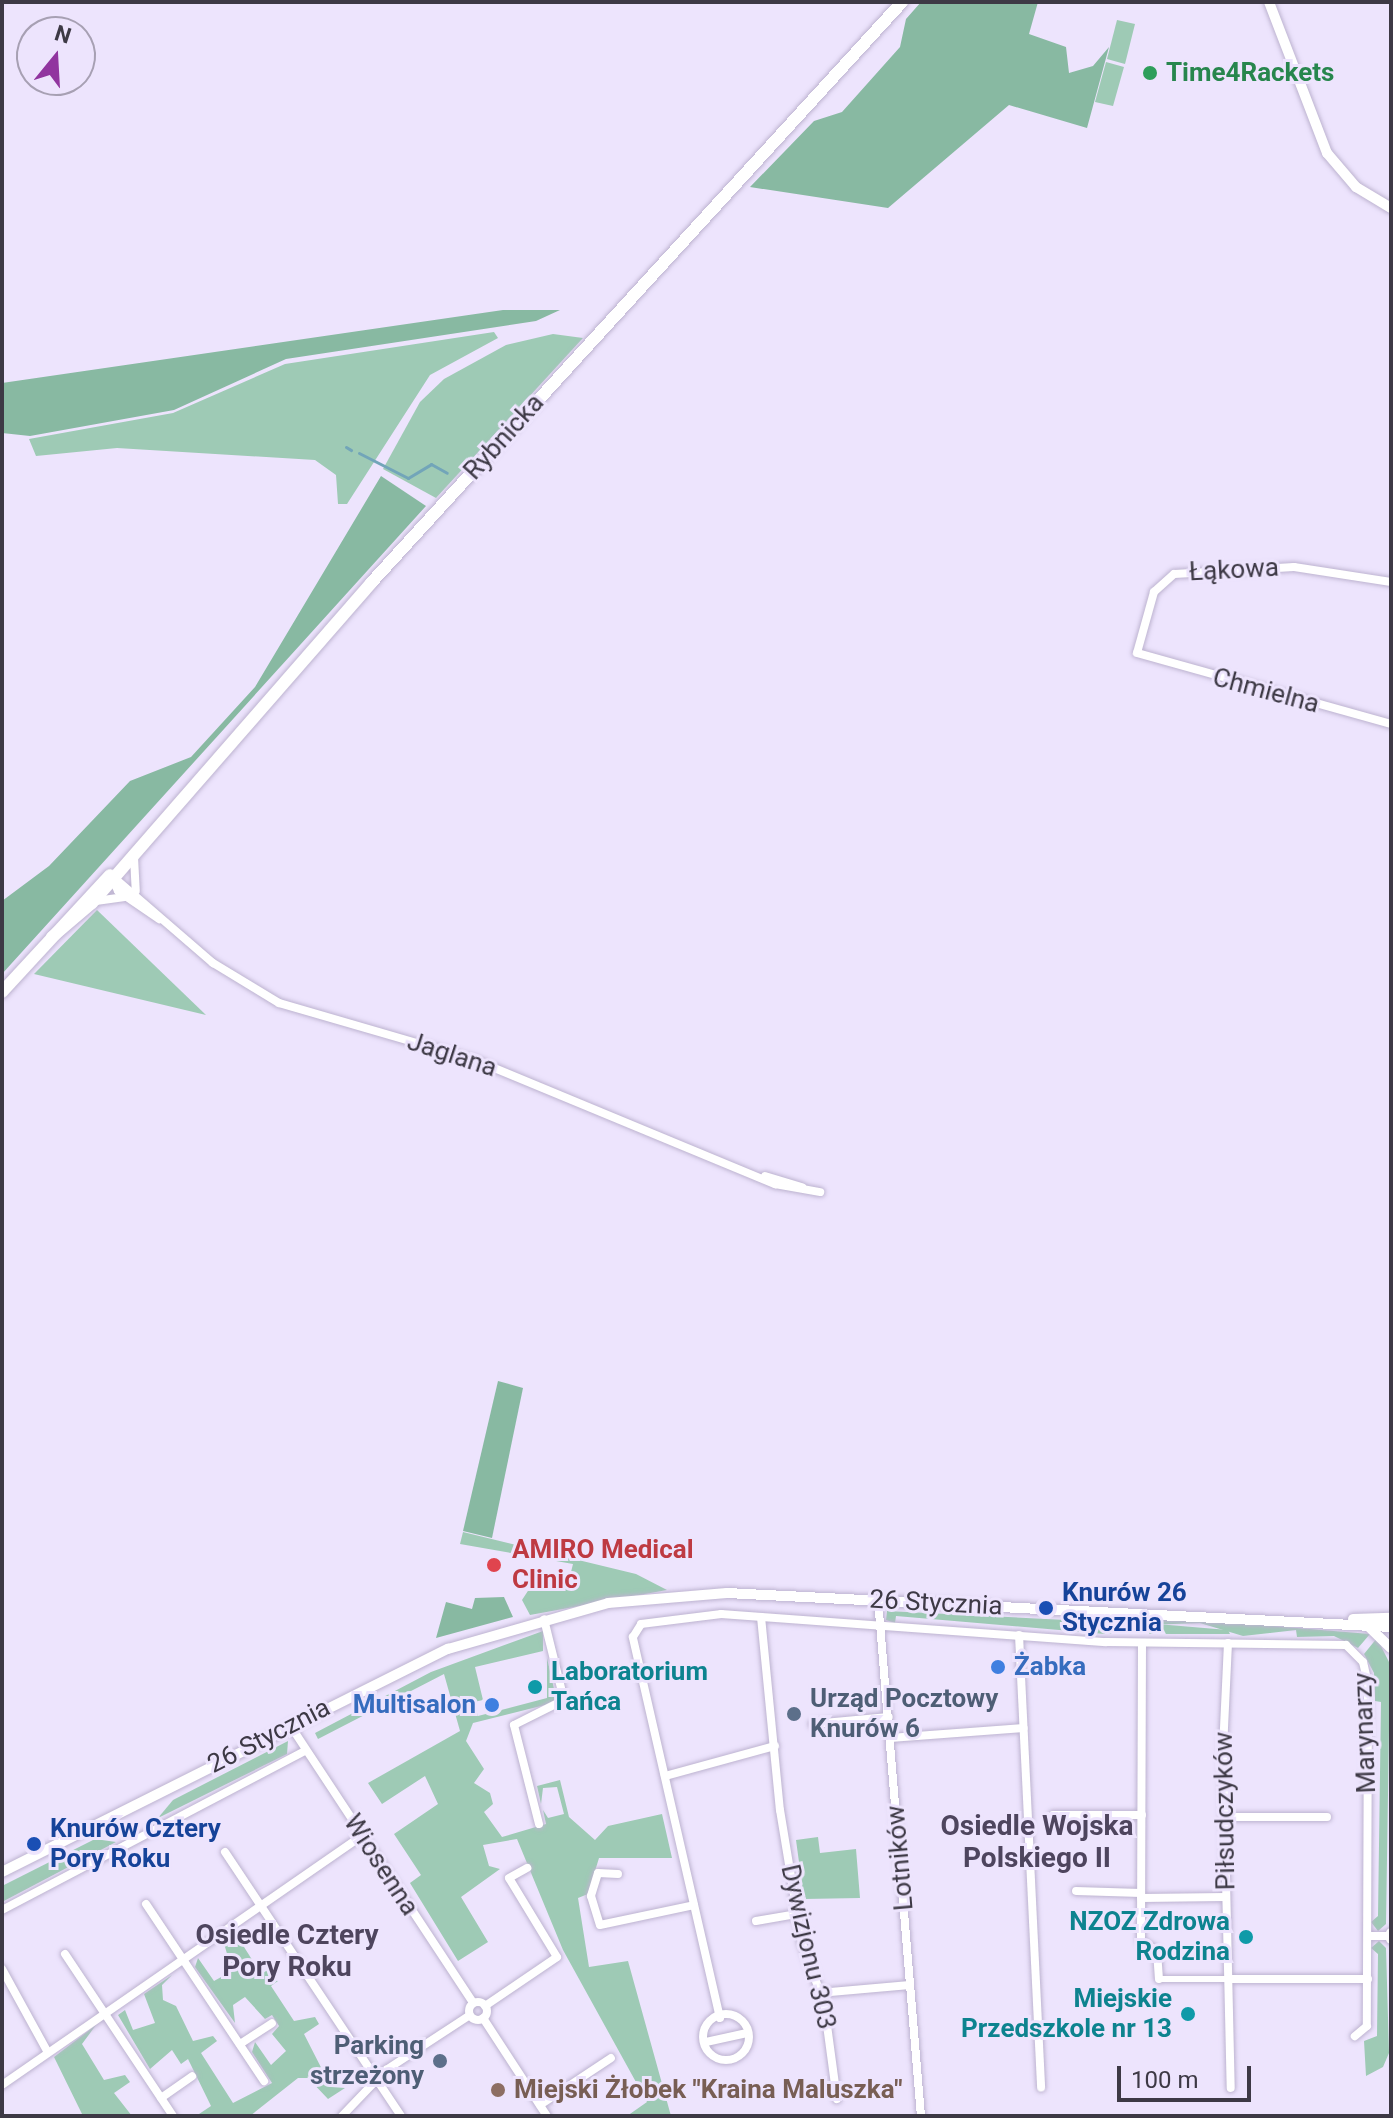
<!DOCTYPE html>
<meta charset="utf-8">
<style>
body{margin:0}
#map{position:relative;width:1393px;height:2118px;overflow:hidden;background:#ede4fd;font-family:Roboto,sans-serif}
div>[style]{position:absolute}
.green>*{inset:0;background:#9ecab5}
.forest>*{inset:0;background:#88b9a2}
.stream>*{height:3px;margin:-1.5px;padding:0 1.5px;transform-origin:1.5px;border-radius:1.5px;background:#72a5b9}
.roads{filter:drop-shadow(0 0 2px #bdb3d0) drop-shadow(0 0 2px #bdb3d0)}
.pedestrian>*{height:6px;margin:-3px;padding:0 3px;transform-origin:3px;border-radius:3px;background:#fff}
.minor>*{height:8px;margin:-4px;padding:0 4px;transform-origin:4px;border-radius:4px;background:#fff}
.minor>.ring{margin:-4px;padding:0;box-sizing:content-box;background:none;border:8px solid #fff;border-radius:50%}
.tertiary>*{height:10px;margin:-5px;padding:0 5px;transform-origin:5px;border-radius:5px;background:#fff}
.primary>*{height:12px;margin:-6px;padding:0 6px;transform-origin:6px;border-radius:6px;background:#fff}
.dots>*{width:22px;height:22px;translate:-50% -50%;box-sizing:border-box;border:4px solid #ede4fd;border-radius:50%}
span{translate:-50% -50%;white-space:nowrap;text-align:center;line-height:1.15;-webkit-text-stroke:6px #ede4fd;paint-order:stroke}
.leisure-label{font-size:26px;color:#27864d;font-weight:700}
.left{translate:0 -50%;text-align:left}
.street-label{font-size:26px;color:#3d3945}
.health-label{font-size:26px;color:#be3a42;font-weight:700}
.transit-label{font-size:26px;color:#164399;font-weight:700}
.shop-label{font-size:26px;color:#366cbe;font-weight:700}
.right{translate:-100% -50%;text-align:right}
.culture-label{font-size:26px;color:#0d838f;font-weight:700}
.service-label{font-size:26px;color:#4e5e75;font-weight:700}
.education-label{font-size:26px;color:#785e54;font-weight:700}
.neighbourhood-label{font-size:28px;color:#4e455e;font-weight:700}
.frame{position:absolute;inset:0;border:4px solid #3d3945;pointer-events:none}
.north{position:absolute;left:16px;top:16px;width:80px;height:80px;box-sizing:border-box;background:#ede4fd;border:2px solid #a7a0b3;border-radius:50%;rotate:18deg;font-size:22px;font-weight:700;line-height:32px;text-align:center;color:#3d3945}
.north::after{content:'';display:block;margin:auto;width:28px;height:36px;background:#91359f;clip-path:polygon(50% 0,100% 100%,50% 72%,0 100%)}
.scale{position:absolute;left:1117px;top:2066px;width:134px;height:36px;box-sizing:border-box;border:4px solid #3d3945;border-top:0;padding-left:10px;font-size:24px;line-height:28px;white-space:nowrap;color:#3d3945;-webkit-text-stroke:6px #ede4fd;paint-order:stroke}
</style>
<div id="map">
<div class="green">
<i style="clip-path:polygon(1117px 20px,1135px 24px,1125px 64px,1107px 59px)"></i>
<i style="clip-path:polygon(1106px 62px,1124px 67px,1113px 106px,1095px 102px)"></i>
<i style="clip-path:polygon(494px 332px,498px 338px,430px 375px,347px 504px,338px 504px,336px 475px,315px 460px,117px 448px,36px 456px,29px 439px,173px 413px,285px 364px)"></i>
<i style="clip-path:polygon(553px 334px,583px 338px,436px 498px,383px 469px,420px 402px,444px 379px,506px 345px)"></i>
<i style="clip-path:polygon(97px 910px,206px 1015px,34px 974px)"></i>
<i style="clip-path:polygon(463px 1532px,636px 1574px,667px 1590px,530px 1615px,522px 1600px,537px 1577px,568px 1584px,573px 1564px,460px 1544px)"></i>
<i style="clip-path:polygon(887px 1611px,1066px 1620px,1104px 1629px,1105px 1634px,896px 1616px,895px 1623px,886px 1620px)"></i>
<i style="clip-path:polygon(1146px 1619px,1201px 1620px,1370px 1634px,1358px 1648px,1334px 1636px,1297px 1637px,1296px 1630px,1243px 1636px,1200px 1623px,1120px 1626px)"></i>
<i style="clip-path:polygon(1157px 1624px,1228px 1630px,1230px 1634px,1108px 1634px)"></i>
<i style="clip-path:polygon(543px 1631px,543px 1651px,475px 1667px,483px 1700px,474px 1702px,478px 1716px,547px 1698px,547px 1658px,557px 1702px,473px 1723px,466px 1741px,484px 1769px,474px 1783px,490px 1793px,493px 1804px,484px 1812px,502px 1837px,546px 1824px,543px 1810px,548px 1818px,564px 1814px,557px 1787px,543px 1788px,541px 1804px,537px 1786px,560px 1780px,569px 1817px,595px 1840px,608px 1826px,662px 1814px,672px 1858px,599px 1858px,588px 1894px,578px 1898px,589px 1967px,628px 1961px,671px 2116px,627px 2116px,647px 2102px,563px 1950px,517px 1839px,483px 1845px,489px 1866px,500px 1869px,461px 1897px,488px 1942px,458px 1961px,410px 1883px,421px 1875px,394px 1834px,438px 1804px,425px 1776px,382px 1804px,368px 1783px,460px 1731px,444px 1674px,318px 1739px,315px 1733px,431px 1672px)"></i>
<i style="clip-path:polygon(1377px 1638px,1390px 1664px,1386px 1924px,1378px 1931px,1371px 1922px,1378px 1916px,1381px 1702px,1375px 1701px,1374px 1673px,1364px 1654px)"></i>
<i style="clip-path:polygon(288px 1741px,287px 1754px,158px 1818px,173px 1800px)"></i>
<i style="clip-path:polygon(818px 1837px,820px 1853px,856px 1849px,860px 1898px,804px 1899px,796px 1840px)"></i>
<i style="clip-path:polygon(95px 1839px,116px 1842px,2px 1902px,2px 1886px)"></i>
<i style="clip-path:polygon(245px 1926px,249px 1932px,239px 1939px,261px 1974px,273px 1967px,277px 1974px,269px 1980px,278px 1981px,271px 1986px,294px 2021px,315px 2017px,319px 2024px,304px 2034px,331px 2087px,345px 2088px,328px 2099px,308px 2078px,298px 2078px,250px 2116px,196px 2116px,211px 2106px,188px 2059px,181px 2064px,172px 2050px,150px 2069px,118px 2015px,125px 2010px,133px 2030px,155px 2023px,144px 1994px,172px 1975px,162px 1985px,163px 2000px,176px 2006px,193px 2041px,213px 2036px,217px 2041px,201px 2053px,233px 2103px,272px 2083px,252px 2052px,255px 2042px,271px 2065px,286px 2051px,272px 2034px,279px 2026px,272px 2015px,265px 2019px,245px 1997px,233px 2005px,235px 2023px,195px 1967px,198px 1958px,214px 1981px,232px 1971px,223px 1940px)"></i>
<i style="clip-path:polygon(1379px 1941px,1386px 1948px,1389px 2053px,1383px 2067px,1366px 2076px,1364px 2041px,1377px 2036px,1378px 1954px,1371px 1948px)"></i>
<i style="clip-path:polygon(96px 2025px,82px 2044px,104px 2080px,125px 2075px,130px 2082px,114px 2093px,132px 2116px,83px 2116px,54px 2057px)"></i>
</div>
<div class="forest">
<i style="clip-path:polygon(921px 2px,1038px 2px,1029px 34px,1066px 47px,1069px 73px,1093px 66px,1109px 47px,1087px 128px,1009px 105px,888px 208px,750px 187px,814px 121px,842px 112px,900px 47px,906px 19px)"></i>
<i style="clip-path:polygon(503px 310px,560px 310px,536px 321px,286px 359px,174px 410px,30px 436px,2px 433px,2px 383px)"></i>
<i style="clip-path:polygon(381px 476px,426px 506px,2px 974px,2px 901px,49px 866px,130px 781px,191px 757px,255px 687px)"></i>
<i style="clip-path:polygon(498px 1381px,523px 1388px,492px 1538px,463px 1531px)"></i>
<i style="clip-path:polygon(504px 1597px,513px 1617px,436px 1638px,446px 1602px,472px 1609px,475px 1598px)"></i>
</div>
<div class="stream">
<i style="left:346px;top:447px;width:6px;rotate:31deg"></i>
<i style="left:359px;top:453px;width:55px;rotate:27deg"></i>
<i style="left:408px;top:478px;width:27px;rotate:-31deg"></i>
<i style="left:431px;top:464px;width:18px;rotate:29deg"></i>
</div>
<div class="roads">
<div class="pedestrian">
<i style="left:1159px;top:1979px;width:72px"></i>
</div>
<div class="minor">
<i style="left:1391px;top:582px;width:98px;rotate:-171.2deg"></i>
<i style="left:1294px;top:567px;width:120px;rotate:176.7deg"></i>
<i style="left:1174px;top:574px;width:27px;rotate:138deg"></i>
<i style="left:1154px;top:592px;width:63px;rotate:105.6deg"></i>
<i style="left:1137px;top:653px;width:264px;rotate:15.6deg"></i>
<i style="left:134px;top:857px;width:34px;rotate:87deg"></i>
<i style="left:111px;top:875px;width:135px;rotate:40.8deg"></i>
<i style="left:213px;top:963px;width:77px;rotate:31.2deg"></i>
<i style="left:279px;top:1003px;width:204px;rotate:16.2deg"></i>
<i style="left:475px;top:1060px;width:325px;rotate:22.5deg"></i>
<i style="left:775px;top:1184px;width:46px;rotate:10.1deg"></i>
<i style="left:111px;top:877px;width:16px;rotate:63deg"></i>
<i style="left:118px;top:891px;width:50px;rotate:34.3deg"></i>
<i style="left:96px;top:901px;width:29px;rotate:-8deg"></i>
<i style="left:765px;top:1176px;width:39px;rotate:17deg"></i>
<i style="left:878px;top:1600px;width:518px;rotate:85.24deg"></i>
<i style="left:761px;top:1617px;width:194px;rotate:84.4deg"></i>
<i style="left:780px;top:1810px;width:135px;rotate:80.6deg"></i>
<i style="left:802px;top:1943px;width:64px;rotate:69.9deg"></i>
<i style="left:824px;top:2003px;width:97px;rotate:82.3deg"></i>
<i style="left:1019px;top:1635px;width:453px;rotate:87.2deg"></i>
<i style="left:1142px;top:1643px;width:298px;rotate:90.2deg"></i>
<i style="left:1141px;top:1941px;width:19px;rotate:32deg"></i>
<i style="left:1157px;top:1951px;width:28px;rotate:86deg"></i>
<i style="left:1228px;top:1643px;width:105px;rotate:92.7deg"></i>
<i style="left:1223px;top:1748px;width:340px;rotate:88.7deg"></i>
<i style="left:813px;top:1724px;width:76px;rotate:-5.3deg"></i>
<i style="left:290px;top:1725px;width:333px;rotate:56.6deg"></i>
<i style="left:890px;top:1738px;width:134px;rotate:-4.3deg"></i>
<i style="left:665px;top:1776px;width:114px;rotate:-15.3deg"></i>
<i style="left:1053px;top:1815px;width:89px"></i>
<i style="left:1224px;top:1817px;width:103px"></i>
<i style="left:539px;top:1824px;width:102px;rotate:-104.2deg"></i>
<i style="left:514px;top:1725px;width:56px;rotate:-26.6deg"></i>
<i style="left:564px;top:1700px;width:83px;rotate:-103.9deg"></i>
<i style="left:225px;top:1852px;width:317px;rotate:56.3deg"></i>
<i style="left:618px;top:1874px;width:20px;rotate:-177deg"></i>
<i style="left:598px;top:1873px;width:24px;rotate:107deg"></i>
<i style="left:591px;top:1896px;width:30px;rotate:73deg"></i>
<i style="left:600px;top:1925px;width:96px;rotate:-12deg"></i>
<i style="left:1076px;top:1891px;width:65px;rotate:1.8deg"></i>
<i style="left:1141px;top:1898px;width:85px;rotate:-0.7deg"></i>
<i style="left:146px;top:1904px;width:213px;rotate:56.3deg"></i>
<i style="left:2px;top:1910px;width:342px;rotate:-27.7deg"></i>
<i style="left:756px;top:1921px;width:42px;rotate:-9.7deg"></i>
<i style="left:1368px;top:1936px;width:23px"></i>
<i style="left:65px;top:1954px;width:195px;rotate:56.3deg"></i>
<i style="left:2px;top:1969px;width:94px;rotate:61.2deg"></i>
<i style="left:1231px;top:1979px;width:137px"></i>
<i style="left:819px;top:1993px;width:91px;rotate:-5deg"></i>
<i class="ring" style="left:469px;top:2002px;width:10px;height:10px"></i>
<i style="left:485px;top:2006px;width:87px;rotate:-34.2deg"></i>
<i style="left:557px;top:1957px;width:92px;rotate:-121.3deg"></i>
<i style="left:509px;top:1878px;width:21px;rotate:-29deg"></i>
<i class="ring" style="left:703px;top:2014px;width:38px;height:38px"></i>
<i style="left:483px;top:2018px;width:117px;rotate:56.9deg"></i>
<i style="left:720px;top:2018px;width:391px;rotate:-102.9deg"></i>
<i style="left:633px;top:1637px;width:15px;rotate:-58deg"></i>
<i style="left:641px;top:1624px;width:81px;rotate:-7.1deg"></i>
<i style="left:721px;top:1614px;width:386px;rotate:4.2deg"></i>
<i style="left:1106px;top:1642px;width:240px;rotate:0.7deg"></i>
<i style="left:1346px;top:1645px;width:24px;rotate:45deg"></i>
<i style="left:1363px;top:1662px;width:22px;rotate:77deg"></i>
<i style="left:1368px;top:1683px;width:343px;rotate:90.2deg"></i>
<i style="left:1367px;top:2026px;width:16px;rotate:140deg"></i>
<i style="left:706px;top:2042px;width:42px;rotate:-12.4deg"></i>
<i style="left:240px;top:2044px;width:38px;rotate:-33deg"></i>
<i style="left:2px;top:2085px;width:438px;rotate:-34.7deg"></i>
<i style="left:161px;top:2098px;width:38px;rotate:-35deg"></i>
<i style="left:540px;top:2105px;width:85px;rotate:-33.5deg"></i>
<i style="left:342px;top:2116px;width:64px;rotate:-46.3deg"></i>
<i style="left:386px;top:2070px;width:100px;rotate:-33.2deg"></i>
</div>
<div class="tertiary">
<i style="left:1269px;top:2px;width:162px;rotate:69deg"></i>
<i style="left:1327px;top:153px;width:45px;rotate:49.5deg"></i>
<i style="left:1356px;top:187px;width:41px;rotate:31deg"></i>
<i style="left:1353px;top:1619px;width:38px;rotate:-2deg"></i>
<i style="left:1369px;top:1627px;width:30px;rotate:44deg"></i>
<i style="left:2px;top:1872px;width:499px;rotate:-26.6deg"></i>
<i style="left:448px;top:1649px;width:166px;rotate:-16deg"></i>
<i style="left:608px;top:1603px;width:119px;rotate:-4.8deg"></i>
<i style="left:727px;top:1593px;width:665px;rotate:2.93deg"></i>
<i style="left:1391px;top:1933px;width:6px;rotate:90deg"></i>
</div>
<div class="primary">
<i style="left:52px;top:937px;width:52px;rotate:-40.4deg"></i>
<i style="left:92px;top:903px;width:425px;rotate:-48.9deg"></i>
<i style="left:371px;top:583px;width:787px;rotate:-47.57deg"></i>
<i style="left:2px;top:992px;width:159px;rotate:-47.3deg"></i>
</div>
</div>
<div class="dots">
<i style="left:1150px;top:73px;background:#2e9e5b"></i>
<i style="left:494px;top:1565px;background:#e0444e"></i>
<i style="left:1046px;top:1608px;background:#1a4fb4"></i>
<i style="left:998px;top:1667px;background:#3f7fe0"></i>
<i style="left:535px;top:1687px;background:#0f9aa8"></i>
<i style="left:492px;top:1705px;background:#3f7fe0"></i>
<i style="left:794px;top:1714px;background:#5c6f8a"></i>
<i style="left:34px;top:1844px;background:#1a4fb4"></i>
<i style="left:1246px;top:1937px;background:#0f9aa8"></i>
<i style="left:1188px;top:2014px;background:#0f9aa8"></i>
<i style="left:440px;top:2061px;background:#5c6f8a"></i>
<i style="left:498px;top:2090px;background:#8d6e63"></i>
</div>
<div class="leisure-label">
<span class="left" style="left:1166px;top:73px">Time4Rackets</span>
</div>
<div class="street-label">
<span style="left:504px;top:437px;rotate:-48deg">Rybnicka</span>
<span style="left:1234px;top:570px;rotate:-3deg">Łąkowa</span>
<span style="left:1266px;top:691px;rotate:15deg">Chmielna</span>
<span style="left:452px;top:1055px;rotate:18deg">Jaglana</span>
<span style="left:936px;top:1603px;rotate:3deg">26 Stycznia</span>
<span style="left:1365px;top:1733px;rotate:-92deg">Marynarzy</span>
<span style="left:269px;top:1736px;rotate:-27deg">26 Stycznia</span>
<span style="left:1225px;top:1811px;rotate:-91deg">Piłsudczyków</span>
<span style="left:900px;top:1858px;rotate:-95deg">Lotników</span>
<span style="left:381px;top:1865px;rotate:57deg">Wiosenna</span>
<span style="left:808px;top:1947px;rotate:77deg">Dywizjonu 303</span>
</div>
<div class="health-label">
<span class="left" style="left:512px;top:1565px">AMIRO Medical<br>Clinic</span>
</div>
<div class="transit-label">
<span class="left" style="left:1062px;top:1608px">Knurów 26<br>Stycznia</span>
<span class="left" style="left:50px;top:1844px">Knurów Cztery<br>Pory Roku</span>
</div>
<div class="shop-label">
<span class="left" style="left:1014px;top:1667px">Żabka</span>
<span class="right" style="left:476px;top:1705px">Multisalon</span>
</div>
<div class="culture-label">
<span class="left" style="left:551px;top:1687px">Laboratorium<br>Tańca</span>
<span class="right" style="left:1230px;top:1937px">NZOZ Zdrowa<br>Rodzina</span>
<span class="right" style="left:1172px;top:2014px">Miejskie<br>Przedszkole nr 13</span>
</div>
<div class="service-label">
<span class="left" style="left:810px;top:1714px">Urząd Pocztowy<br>Knurów 6</span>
<span class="right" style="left:424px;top:2061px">Parking<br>strzeżony</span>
</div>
<div class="education-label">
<span class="left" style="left:514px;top:2090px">Miejski Żłobek "Kraina Maluszka"</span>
</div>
<div class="neighbourhood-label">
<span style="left:1037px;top:1842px">Osiedle Wojska<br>Polskiego II</span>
<span style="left:287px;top:1951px">Osiedle Cztery<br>Pory Roku</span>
</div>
<div class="frame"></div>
<div class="north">N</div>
<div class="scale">100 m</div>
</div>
